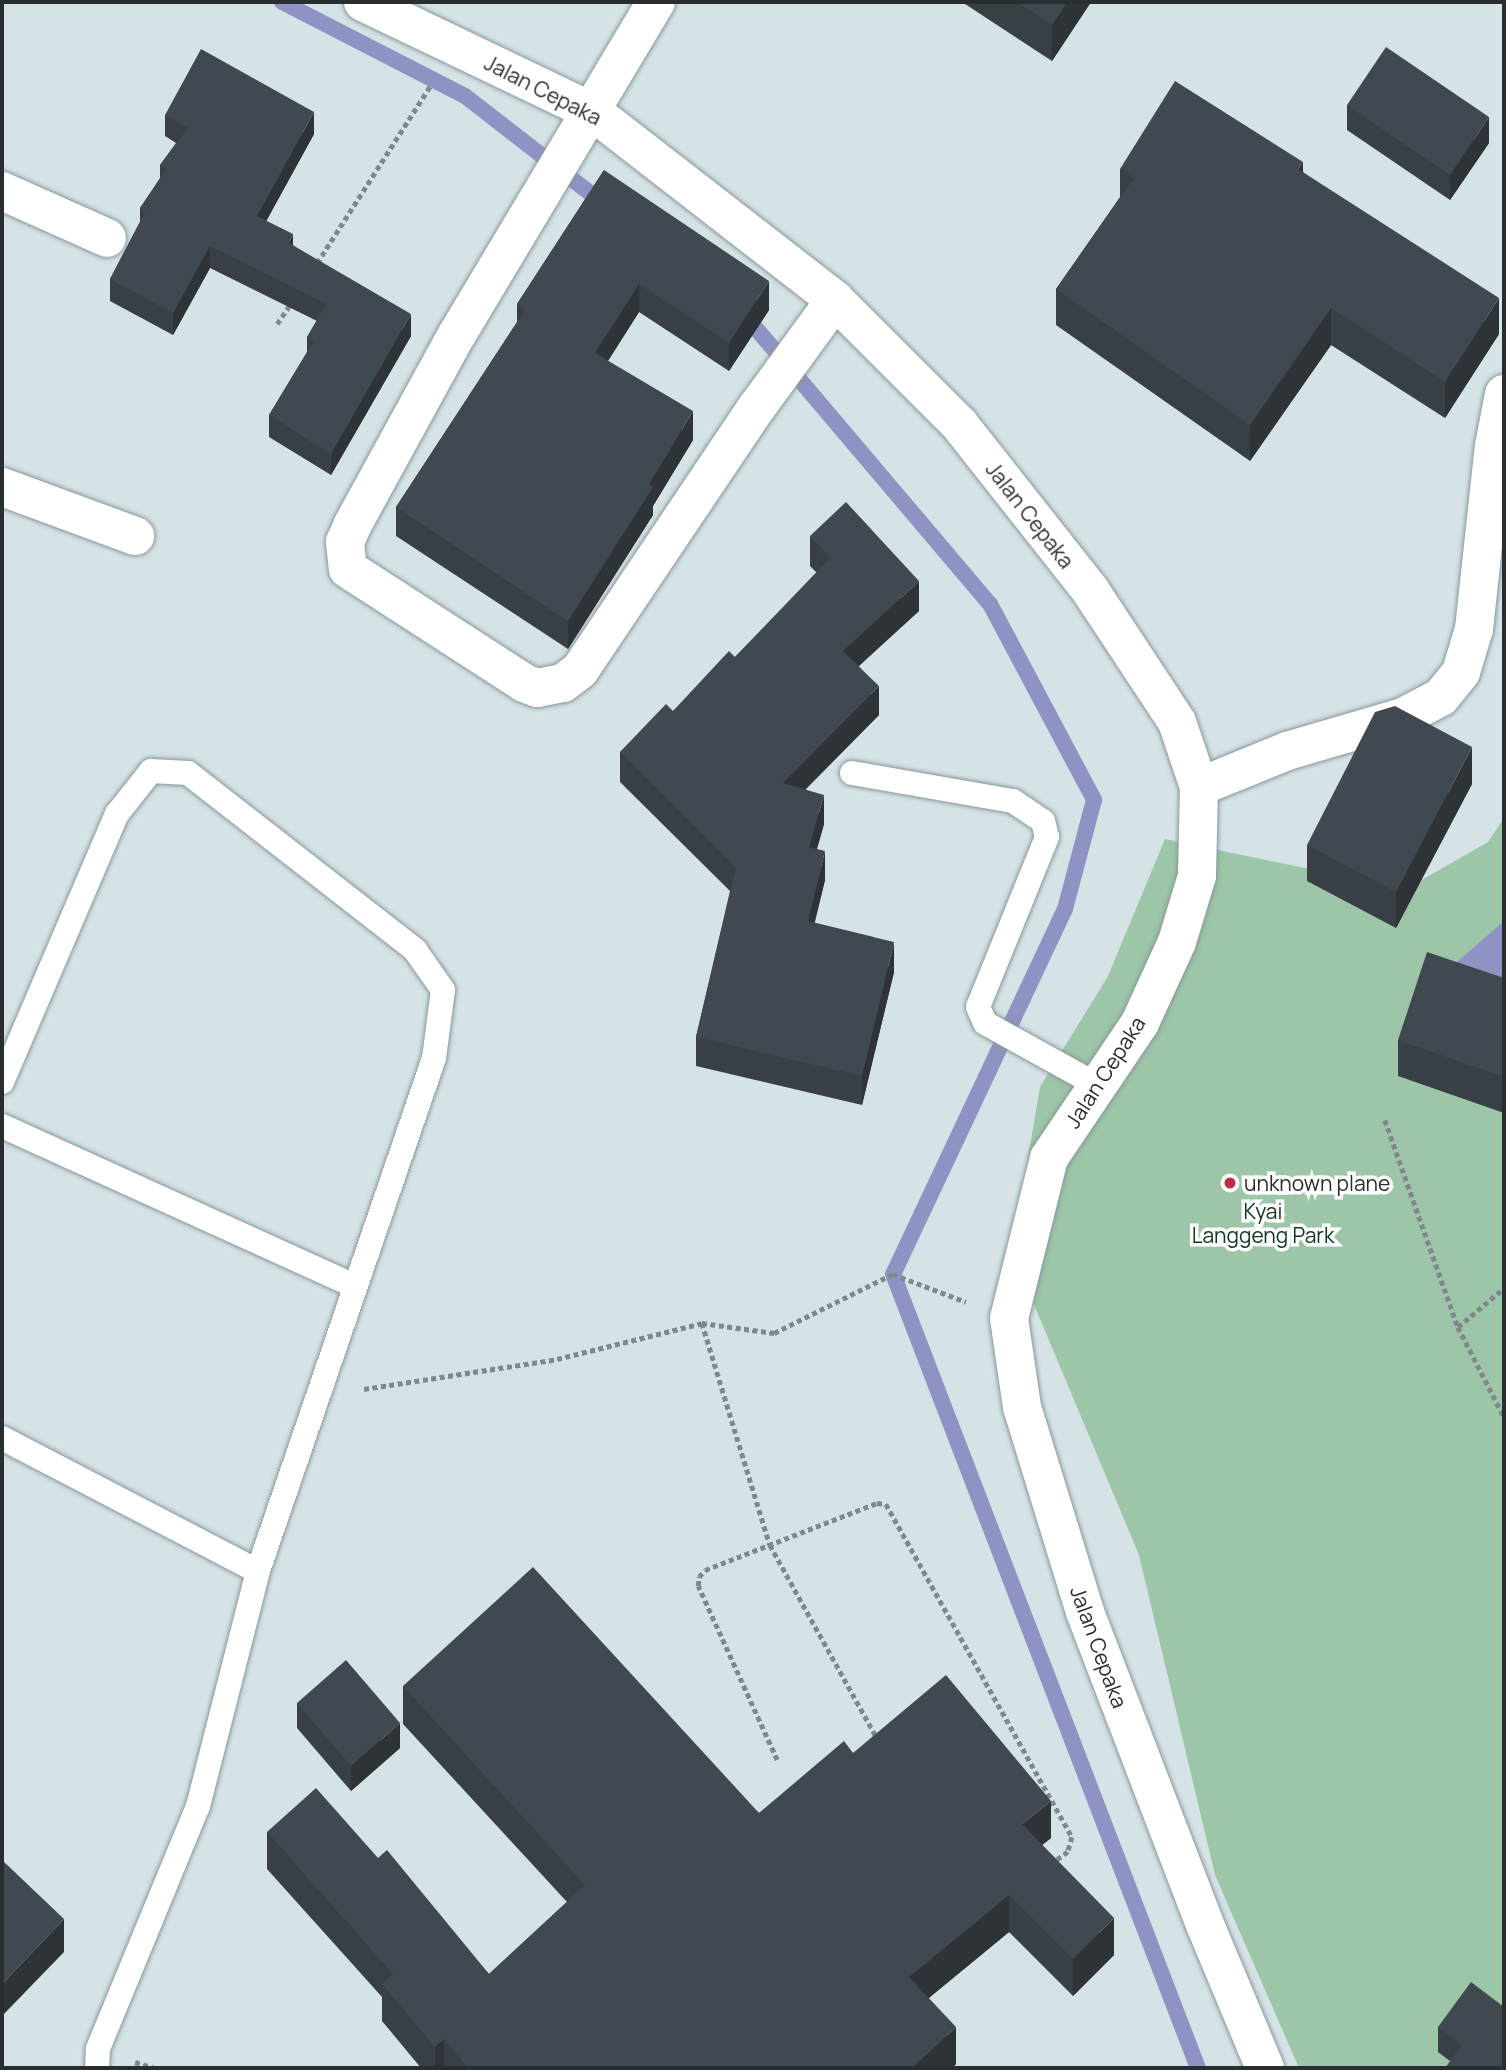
<!DOCTYPE html>
<style>
body{margin:0}
#map{position:relative;width:1506px;height:2070px;overflow:hidden;background:#d5e3e7;font-family:Manrope,sans-serif}
div>[style]{position:absolute}
.green>*{inset:0;background:#9cc6a7}
.water>*{inset:0;background:#8f93c4}
.stream>*{height:16px;margin:-8px;padding:0 8px;transform-origin:8px;border-radius:8px;background:#8f93c4}
.path>*{height:4.5px;margin-top:-2.25px;transform-origin:0;background:repeating-linear-gradient(90deg,#7f898c 0 5px,transparent 0 8.5px)}
.roads{filter:drop-shadow(0 0 2px #8a979b) drop-shadow(0 0 2px #8a979b)}
.lane>*{height:24px;margin:-12px;padding:0 12px;transform-origin:12px;border-radius:12px;background:#fff}
.street>*{height:38px;margin:-19px;padding:0 19px;transform-origin:19px;border-radius:19px;background:#fff}
.secondary>*{height:38px;margin:-19px;padding:0 19px;transform-origin:19px;border-radius:19px;background:#fff}
.wall>*{inset:0;background:#383f45}
.shaded-wall>*{inset:0;background:#2e3338}
.building>*{inset:0;background:#414950}
.dots>*{width:19px;height:19px;translate:-50% -50%;box-sizing:border-box;border:4px solid #fff;border-radius:50%}
span{translate:-50% -50%;white-space:nowrap;text-align:center;line-height:1.15;-webkit-text-stroke:7px #fff;paint-order:stroke}
.street-label{font-size:21px;color:#282d2f}
.poi-label{font-size:21px;color:#282d2f}
.left{translate:0 -50%;text-align:left}
.park-label{font-size:21px;color:#0f361f}
.frame{position:absolute;inset:0;border:4px solid #282d2f;pointer-events:none}
</style>
<div id="map">
<div class="green">
<i style="clip-path:polygon(1504px 818px,1504px 2068px,1299px 2068px,1215px 1875px,1139px 1555px,1012px 1252px,1040px 1087px,1108px 976px,1165px 839px,1406px 889px,1488px 842px)"></i>
</div>
<div class="water">
<i style="clip-path:polygon(1504px 921px,1504px 1066px,1427px 988px)"></i>
</div>
<div class="stream">
<i style="left:282px;top:2px;width:206px;rotate:27.2deg"></i>
<i style="left:465px;top:96px;width:180px;rotate:37.8deg"></i>
<i style="left:743px;top:313px;width:382px;rotate:49.7deg"></i>
<i style="left:990px;top:604px;width:222px;rotate:62deg"></i>
<i style="left:1094px;top:800px;width:113px;rotate:104.9deg"></i>
<i style="left:1065px;top:909px;width:403px;rotate:115.2deg"></i>
<i style="left:893px;top:1274px;width:851px;rotate:68.99deg"></i>
</div>
<div class="path">
<i style="left:317px;top:263px;width:211px;rotate:-57.4deg"></i>
<i style="left:277px;top:324px;width:25px;rotate:-56deg"></i>
<i style="left:1385px;top:1120px;width:219px;rotate:70.6deg"></i>
<i style="left:1458px;top:1327px;width:101px;rotate:62.9deg"></i>
<i style="left:702px;top:1323px;width:232px;rotate:73deg"></i>
<i style="left:770px;top:1545px;width:223px;rotate:61deg"></i>
<i style="left:1458px;top:1327px;width:60px;rotate:-40.3deg"></i>
<i style="left:364px;top:1389px;width:195px;rotate:-8.8deg"></i>
<i style="left:557px;top:1359px;width:149px;rotate:-13.9deg"></i>
<i style="left:702px;top:1323px;width:73px;rotate:7.9deg"></i>
<i style="left:774px;top:1333px;width:133px;rotate:-26.4deg"></i>
<i style="left:893px;top:1274px;width:78px;rotate:21deg"></i>
<i style="left:777px;top:1760px;width:191px;rotate:-114.4deg"></i>
<i style="left:698px;top:1586px;width:9px;rotate:-84deg"></i>
<i style="left:699px;top:1577px;width:9px;rotate:-49deg"></i>
<i style="left:705px;top:1570px;width:185px;rotate:-21.3deg"></i>
<i style="left:877px;top:1503px;width:9px;rotate:6deg"></i>
<i style="left:886px;top:1504px;width:381px;rotate:60.8deg"></i>
<i style="left:1072px;top:1837px;width:16px;rotate:105deg"></i>
<i style="left:1068px;top:1852px;width:17px;rotate:144deg"></i>
<i style="left:135px;top:2062px;width:21px;rotate:17deg"></i>
</div>
<div class="roads">
<div class="lane">
<i style="left:852px;top:773px;width:163px;rotate:9.9deg"></i>
<i style="left:1013px;top:801px;width:36px;rotate:34deg"></i>
<i style="left:1043px;top:821px;width:16px;rotate:76deg"></i>
<i style="left:1047px;top:837px;width:183px;rotate:112.1deg"></i>
<i style="left:978px;top:1007px;width:17px;rotate:66deg"></i>
<i style="left:985px;top:1023px;width:126px;rotate:29deg"></i>
<i style="left:2px;top:1082px;width:292px;rotate:-66.8deg"></i>
<i style="left:117px;top:814px;width:55px;rotate:-51.7deg"></i>
<i style="left:151px;top:771px;width:37px;rotate:3deg"></i>
<i style="left:188px;top:773px;width:288px;rotate:37.9deg"></i>
<i style="left:415px;top:950px;width:49px;rotate:55deg"></i>
<i style="left:443px;top:990px;width:69px;rotate:97.5deg"></i>
<i style="left:434px;top:1058px;width:542px;rotate:108.94deg"></i>
<i style="left:258px;top:1571px;width:243px;rotate:104.3deg"></i>
<i style="left:198px;top:1806px;width:263px;rotate:112.4deg"></i>
<i style="left:98px;top:2049px;width:19px;rotate:93deg"></i>
<i style="left:2px;top:1126px;width:387px;rotate:24.4deg"></i>
<i style="left:2px;top:1438px;width:288px;rotate:27.5deg"></i>
</div>
<div class="street">
<i style="left:656px;top:2px;width:387px;rotate:120.9deg"></i>
<i style="left:457px;top:334px;width:217px;rotate:118.7deg"></i>
<i style="left:353px;top:524px;width:20px;rotate:114deg"></i>
<i style="left:345px;top:542px;width:27px;rotate:84deg"></i>
<i style="left:348px;top:569px;width:210px;rotate:32.9deg"></i>
<i style="left:524px;top:683px;width:14px;rotate:21deg"></i>
<i style="left:537px;top:688px;width:26px;rotate:-11deg"></i>
<i style="left:563px;top:683px;width:21px;rotate:-37deg"></i>
<i style="left:580px;top:670px;width:317px;rotate:-56.1deg"></i>
<i style="left:757px;top:407px;width:132px;rotate:-53.9deg"></i>
<i style="left:2px;top:191px;width:115px;rotate:24.1deg"></i>
<i style="left:2px;top:487px;width:142px;rotate:20.2deg"></i>
<i style="left:1199px;top:787px;width:95px;rotate:-22.2deg"></i>
<i style="left:1287px;top:751px;width:121px;rotate:-16.3deg"></i>
<i style="left:1403px;top:717px;width:43px;rotate:-27.8deg"></i>
<i style="left:1441px;top:697px;width:32px;rotate:-51deg"></i>
<i style="left:1461px;top:672px;width:45px;rotate:-73.2deg"></i>
<i style="left:1474px;top:629px;width:184px;rotate:-83.8deg"></i>
<i style="left:1494px;top:446px;width:53px;rotate:-79.1deg"></i>
</div>
<div class="secondary">
<i style="left:363px;top:2px;width:255px;rotate:25.6deg"></i>
<i style="left:593px;top:112px;width:306px;rotate:37.8deg"></i>
<i style="left:835px;top:300px;width:175px;rotate:45deg"></i>
<i style="left:959px;top:424px;width:211px;rotate:51.7deg"></i>
<i style="left:1090px;top:590px;width:158px;rotate:56.6deg"></i>
<i style="left:1177px;top:722px;width:69px;rotate:71.3deg"></i>
<i style="left:1199px;top:787px;width:89px;rotate:91.3deg"></i>
<i style="left:1197px;top:876px;width:69px;rotate:106.9deg"></i>
<i style="left:1177px;top:942px;width:89px;rotate:114.6deg"></i>
<i style="left:1140px;top:1023px;width:163px;rotate:124deg"></i>
<i style="left:1049px;top:1158px;width:165px;rotate:104deg"></i>
<i style="left:1009px;top:1318px;width:90px;rotate:81.7deg"></i>
<i style="left:1022px;top:1407px;width:214px;rotate:72.9deg"></i>
<i style="left:1085px;top:1612px;width:337px;rotate:69deg"></i>
<i style="left:1206px;top:1927px;width:153px;rotate:67.3deg"></i>
</div>
</div>
<div class="wall">
<i style="clip-path:polygon(962px 2px,1091px 2px,1052px 61px)"></i>
<i style="clip-path:polygon(1347px 105px,1489px 143px,1450px 200px,1347px 130px)"></i>
<i style="clip-path:polygon(165px 115px,314px 134px,266px 221px,293px 245px,411px 336px,331px 475px,269px 437px,269px 415px,307px 352px,307px 337px,317px 321px,210px 268px,173px 335px,110px 301px,110px 279px,140px 222px,140px 208px,160px 179px,160px 165px,176px 143px,165px 136px)"></i>
<i style="clip-path:polygon(1120px 169px,1303px 172px,1499px 334px,1445px 418px,1331px 345px,1250px 461px,1056px 325px,1056px 289px,1120px 197px)"></i>
<i style="clip-path:polygon(604px 170px,769px 310px,729px 371px,639px 312px,608px 361px,693px 440px,653px 506px,653px 515px,568px 649px,396px 536px,396px 507px,517px 322px,517px 304px)"></i>
<i style="clip-path:polygon(810px 536px,919px 611px,859px 666px,879px 715px,806px 789px,824px 824px,817px 849px,825px 880px,814px 923px,894px 972px,862px 1105px,696px 1066px,696px 1037px,730px 891px,620px 782px,620px 752px,673px 711px,735px 657px,817px 573px,810px 566px)"></i>
<i style="clip-path:polygon(1472px 784px,1396px 928px,1307px 881px,1307px 845px)"></i>
<i style="clip-path:polygon(1504px 978px,1504px 1113px,1398px 1076px,1398px 1040px)"></i>
<i style="clip-path:polygon(403px 1686px,759px 1813px,853px 1753px,1051px 1838px,1042px 1845px,1114px 1955px,1073px 1996px,1009px 1932px,929px 1998px,956px 2064px,952px 2068px,421px 2068px,382px 2021px,382px 1997px,267px 1869px,267px 1832px,378px 1858px,489px 1974px,567px 1902px,403px 1724px)"></i>
<i style="clip-path:polygon(297px 1703px,400px 1748px,351px 1791px,297px 1728px)"></i>
<i style="clip-path:polygon(1504px 2007px,1450px 2061px,1438px 2052px,1438px 2027px)"></i>
</div>
<div class="shaded-wall">
<i style="clip-path:polygon(1067px 2px,1091px 2px,1052px 61px,1052px 25px)"></i>
<i style="clip-path:polygon(314px 112px,314px 134px,257px 238px,257px 216px)"></i>
<i style="clip-path:polygon(1489px 117px,1489px 143px,1450px 200px,1450px 175px)"></i>
<i style="clip-path:polygon(1303px 162px,1303px 198px,1298px 169px)"></i>
<i style="clip-path:polygon(293px 234px,293px 256px,289px 243px)"></i>
<i style="clip-path:polygon(210px 246px,210px 268px,173px 335px,173px 313px)"></i>
<i style="clip-path:polygon(769px 281px,769px 310px,729px 371px,729px 343px)"></i>
<i style="clip-path:polygon(639px 284px,639px 312px,595px 381px,595px 353px)"></i>
<i style="clip-path:polygon(1499px 298px,1499px 334px,1445px 418px,1445px 382px)"></i>
<i style="clip-path:polygon(1331px 308px,1331px 345px,1250px 461px,1250px 425px)"></i>
<i style="clip-path:polygon(411px 314px,411px 336px,331px 475px,331px 454px)"></i>
<i style="clip-path:polygon(693px 411px,693px 440px,653px 506px,653px 515px,568px 649px,568px 621px)"></i>
<i style="clip-path:polygon(919px 581px,919px 611px,843px 680px,843px 651px)"></i>
<i style="clip-path:polygon(879px 686px,879px 715px,783px 812px,783px 783px)"></i>
<i style="clip-path:polygon(1472px 747px,1472px 784px,1396px 928px,1396px 892px)"></i>
<i style="clip-path:polygon(824px 795px,824px 824px,809px 876px,809px 847px)"></i>
<i style="clip-path:polygon(825px 851px,825px 880px,808px 951px,808px 921px)"></i>
<i style="clip-path:polygon(894px 942px,894px 972px,862px 1105px,862px 1076px)"></i>
<i style="clip-path:polygon(400px 1723px,400px 1748px,351px 1791px,351px 1766px)"></i>
<i style="clip-path:polygon(1051px 1801px,1051px 1838px,1022px 1861px,1022px 1824px)"></i>
<i style="clip-path:polygon(1009px 1895px,1009px 1932px,909px 2014px,909px 1977px)"></i>
<i style="clip-path:polygon(1114px 1918px,1114px 1955px,1073px 1996px,1073px 1959px)"></i>
<i style="clip-path:polygon(64px 1919px,64px 1952px,2px 2016px,2px 1984px)"></i>
<i style="clip-path:polygon(956px 2027px,956px 2064px,952px 2068px,912px 2068px)"></i>
<i style="clip-path:polygon(444px 2039px,444px 2068px,435px 2068px,435px 2047px)"></i>
</div>
<div class="building">
<i style="clip-path:polygon(1017px 2px,1067px 2px,1052px 25px)"></i>
<i style="clip-path:polygon(1386px 47px,1489px 117px,1450px 175px,1347px 105px)"></i>
<i style="clip-path:polygon(201px 49px,314px 112px,257px 216px,293px 234px,289px 243px,411px 314px,331px 454px,269px 415px,314px 341px,307px 337px,326px 304px,210px 246px,173px 313px,110px 279px,145px 212px,140px 208px,166px 169px,160px 165px,188px 128px,165px 115px)"></i>
<i style="clip-path:polygon(1175px 81px,1303px 162px,1298px 169px,1499px 298px,1445px 382px,1331px 308px,1250px 425px,1056px 289px,1134px 178px,1120px 169px)"></i>
<i style="clip-path:polygon(604px 170px,769px 281px,729px 343px,639px 284px,595px 353px,693px 411px,649px 484px,653px 487px,568px 621px,396px 507px,525px 310px,517px 304px)"></i>
<i style="clip-path:polygon(846px 502px,919px 581px,843px 651px,879px 686px,783px 783px,824px 795px,809px 847px,825px 851px,808px 921px,894px 942px,862px 1076px,696px 1037px,736px 868px,620px 752px,666px 704px,673px 711px,729px 651px,735px 657px,830px 558px,810px 536px)"></i>
<i style="clip-path:polygon(1395px 706px,1472px 747px,1396px 892px,1307px 845px,1375px 712px)"></i>
<i style="clip-path:polygon(1427px 952px,1504px 978px,1504px 1077px,1398px 1040px)"></i>
<i style="clip-path:polygon(533px 1567px,759px 1813px,844px 1741px,853px 1753px,946px 1675px,1051px 1801px,1022px 1824px,1114px 1918px,1073px 1959px,1009px 1895px,909px 1977px,956px 2027px,912px 2068px,468px 2068px,444px 2039px,435px 2047px,382px 1984px,393px 1974px,267px 1832px,316px 1788px,378px 1858px,387px 1850px,489px 1974px,585px 1885px,403px 1686px)"></i>
<i style="clip-path:polygon(346px 1660px,400px 1723px,351px 1766px,297px 1703px)"></i>
<i style="clip-path:polygon(2px 1860px,64px 1919px,2px 1984px)"></i>
<i style="clip-path:polygon(1471px 1982px,1504px 2007px,1504px 2068px,1445px 2068px,1462px 2045px,1438px 2027px)"></i>
</div>
<div class="dots">
<i style="left:1230px;top:1183px;background:#be2d45"></i>
</div>
<div class="street-label">
<span style="left:543px;top:90px;rotate:27deg">Jalan Cepaka</span>
<span style="left:1030px;top:515px;rotate:52deg">Jalan Cepaka</span>
<span style="left:1105px;top:1072px;rotate:-57deg">Jalan Cepaka</span>
<span style="left:1099px;top:1647px;rotate:70deg">Jalan Cepaka</span>
</div>
<div class="poi-label">
<span class="left" style="left:1244px;top:1183px">unknown plane</span>
</div>
<div class="park-label">
<span style="left:1263px;top:1223px">Kyai<br>Langgeng Park</span>
</div>
<div class="frame"></div>
</div>
